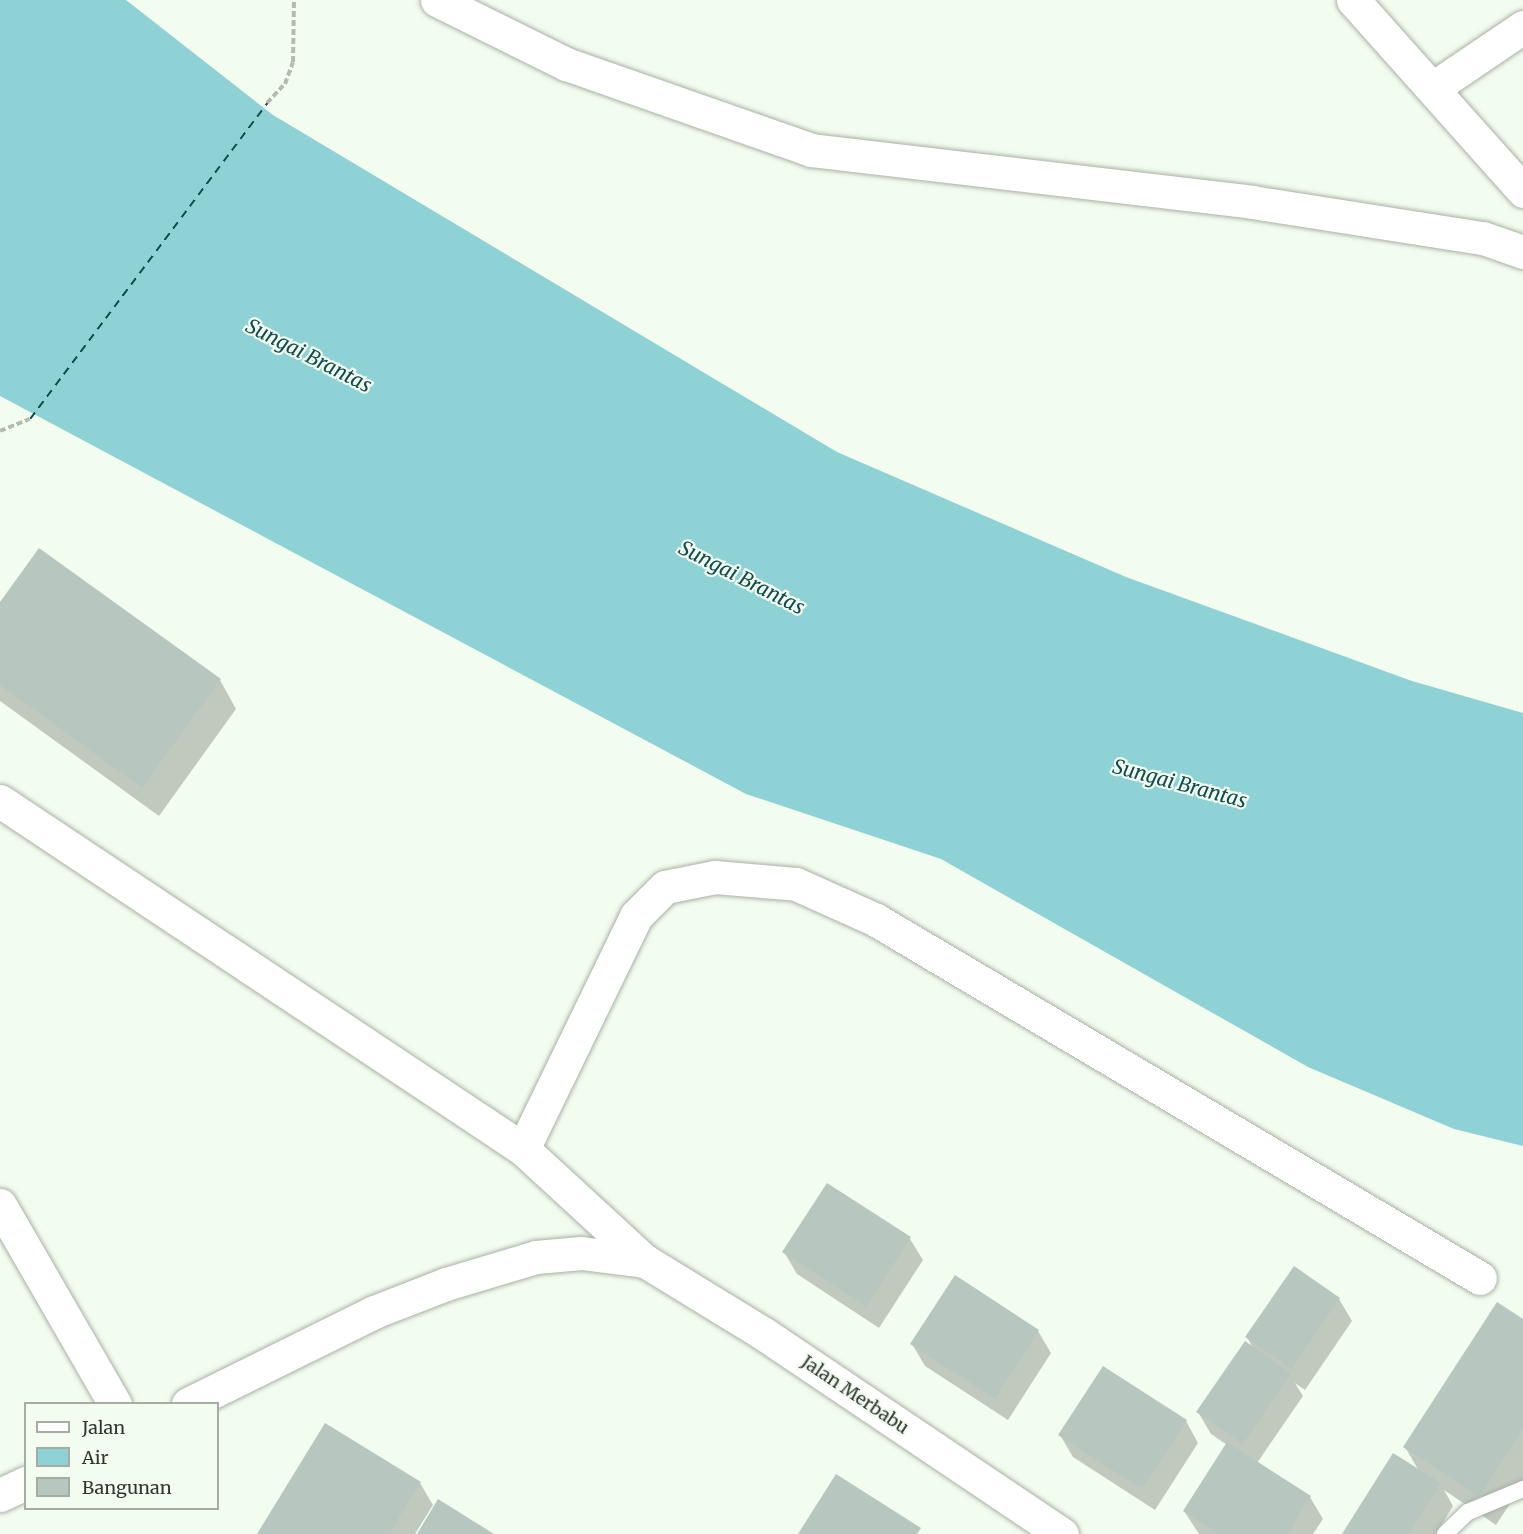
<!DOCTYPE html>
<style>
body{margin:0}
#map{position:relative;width:1523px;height:1534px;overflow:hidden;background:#f2fcef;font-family:Merriweather,serif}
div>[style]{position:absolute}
.water>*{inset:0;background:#8fd2d5}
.shadow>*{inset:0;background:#0003}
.ferry>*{height:1.5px;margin-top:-0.75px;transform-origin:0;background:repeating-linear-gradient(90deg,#0f4c4f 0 8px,transparent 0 14px)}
.building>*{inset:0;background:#b7c7c0}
.path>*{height:4px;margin-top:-2px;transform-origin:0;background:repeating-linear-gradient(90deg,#b3bbb1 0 6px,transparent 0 9px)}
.roads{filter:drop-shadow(0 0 2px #a8b1a5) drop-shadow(0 0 2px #a8b1a5)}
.service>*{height:16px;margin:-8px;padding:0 8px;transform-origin:8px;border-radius:8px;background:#fff}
.minor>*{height:33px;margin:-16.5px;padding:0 16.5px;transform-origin:16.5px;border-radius:16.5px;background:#fff}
.secondary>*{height:33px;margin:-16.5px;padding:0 16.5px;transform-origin:16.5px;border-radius:16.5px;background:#fff}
span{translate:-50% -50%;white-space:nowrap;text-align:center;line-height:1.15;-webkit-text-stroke:4.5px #f2fcef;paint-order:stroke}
.street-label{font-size:18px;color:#313530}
.water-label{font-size:20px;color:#0f4c4f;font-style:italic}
.legend{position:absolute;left:24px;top:1402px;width:195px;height:108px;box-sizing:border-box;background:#f2fcef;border:2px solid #a5aca3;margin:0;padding:8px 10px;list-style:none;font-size:18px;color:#313530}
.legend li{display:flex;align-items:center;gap:12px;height:30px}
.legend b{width:30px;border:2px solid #a5aca3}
</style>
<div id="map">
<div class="water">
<i style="clip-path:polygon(0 0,126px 0,273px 115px,837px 452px,1126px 577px,1412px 681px,1523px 713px,1523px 1146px,1454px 1129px,1308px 1067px,941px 859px,746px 794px,0 396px)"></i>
</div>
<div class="shadow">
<i style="clip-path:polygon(0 604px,220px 680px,236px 709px,159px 816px,0 701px)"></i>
<i style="clip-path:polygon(910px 1239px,923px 1260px,879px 1328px,797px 1274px,784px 1252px)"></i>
<i style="clip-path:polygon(1339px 1299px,1352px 1321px,1305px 1390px,1295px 1383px,1303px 1396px,1257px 1463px,1310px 1497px,1323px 1519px,1313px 1534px,1199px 1534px,1184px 1511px,1227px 1445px,1211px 1434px,1198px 1412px,1254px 1350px,1247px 1337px)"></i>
<i style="clip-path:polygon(1523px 1321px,1523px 1484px,1496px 1525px,1444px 1490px,1453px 1506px,1436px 1534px,1344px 1534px,1419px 1471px,1405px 1447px)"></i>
<i style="clip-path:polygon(1038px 1331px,1051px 1353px,1008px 1420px,925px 1366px,912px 1344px)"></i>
<i style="clip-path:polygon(1186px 1421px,1198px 1443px,1155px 1510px,1073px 1457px,1060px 1435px)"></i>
<i style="clip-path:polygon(420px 1483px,433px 1505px,415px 1534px,259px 1534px)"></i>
</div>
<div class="ferry">
<i style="left:30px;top:419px;width:395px;rotate:-53.1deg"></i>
</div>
<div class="building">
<i style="clip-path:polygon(39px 548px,221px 679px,142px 788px,0 685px,0 602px)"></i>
<i style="clip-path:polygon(827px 1183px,911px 1237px,866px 1307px,782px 1252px)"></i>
<i style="clip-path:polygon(1294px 1266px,1340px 1298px,1292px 1369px,1245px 1337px)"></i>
<i style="clip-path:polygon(955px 1275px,1039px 1330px,995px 1399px,910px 1344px)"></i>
<i style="clip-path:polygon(1497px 1302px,1523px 1319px,1523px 1429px,1479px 1497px,1403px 1447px)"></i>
<i style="clip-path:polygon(1245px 1341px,1291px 1373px,1243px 1444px,1196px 1412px)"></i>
<i style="clip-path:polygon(1103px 1366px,1187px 1420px,1142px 1489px,1058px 1435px)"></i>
<i style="clip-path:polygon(325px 1423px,421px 1482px,389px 1534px,257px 1534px)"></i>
<i style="clip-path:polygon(1227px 1442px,1311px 1496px,1287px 1534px,1218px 1534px,1183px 1511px)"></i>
<i style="clip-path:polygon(1393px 1453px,1441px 1483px,1409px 1534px,1342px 1534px)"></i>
<i style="clip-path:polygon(836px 1474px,921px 1528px,917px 1534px,798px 1534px)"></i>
<i style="clip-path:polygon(438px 1499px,494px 1534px,417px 1534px)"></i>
</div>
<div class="path">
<i style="left:267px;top:103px;width:26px;rotate:-47deg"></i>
<i style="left:285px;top:84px;width:23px;rotate:-70deg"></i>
<i style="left:293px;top:62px;width:62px;rotate:-89.1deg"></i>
<i style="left:0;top:431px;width:32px;rotate:-22deg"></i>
</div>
<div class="roads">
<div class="service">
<i style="left:1445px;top:1534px;width:32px;rotate:-44deg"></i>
<i style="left:1468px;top:1512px;width:60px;rotate:-22.7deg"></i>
</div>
<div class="minor">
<i style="left:437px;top:0;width:144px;rotate:26.4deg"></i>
<i style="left:566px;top:64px;width:260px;rotate:19.3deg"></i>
<i style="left:811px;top:150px;width:444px;rotate:6.7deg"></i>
<i style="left:1252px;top:202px;width:234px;rotate:8.9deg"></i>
<i style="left:1483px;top:238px;width:42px;rotate:19.3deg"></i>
<i style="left:1353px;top:0;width:256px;rotate:48.3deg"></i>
<i style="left:1433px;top:88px;width:109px;rotate:-34.1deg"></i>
<i style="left:523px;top:1149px;width:259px;rotate:-64.1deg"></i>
<i style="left:636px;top:916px;width:41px;rotate:-45deg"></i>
<i style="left:665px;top:887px;width:51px;rotate:-11.3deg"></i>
<i style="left:715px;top:877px;width:81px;rotate:4.9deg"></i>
<i style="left:796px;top:884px;width:88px;rotate:24.2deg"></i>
<i style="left:876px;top:920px;width:702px;rotate:30.66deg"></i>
<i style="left:0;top:1205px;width:230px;rotate:60deg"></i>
</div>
<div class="secondary">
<i style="left:0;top:801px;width:628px;rotate:33.64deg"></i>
<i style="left:523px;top:1149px;width:166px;rotate:42.6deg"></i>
<i style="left:645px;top:1261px;width:140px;rotate:31.5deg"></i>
<i style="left:764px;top:1334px;width:359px;rotate:33.9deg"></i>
<i style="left:188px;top:1404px;width:208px;rotate:-26.3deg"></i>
<i style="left:374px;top:1312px;width:77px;rotate:-21.3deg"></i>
<i style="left:446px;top:1284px;width:94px;rotate:-16.7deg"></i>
<i style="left:536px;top:1257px;width:45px;rotate:-5.1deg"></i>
<i style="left:581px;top:1253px;width:64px;rotate:7.1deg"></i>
<i style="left:0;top:1495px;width:29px;rotate:-25deg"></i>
</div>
</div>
<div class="street-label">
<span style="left:855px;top:1395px;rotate:34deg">Jalan Merbabu</span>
</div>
<div class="water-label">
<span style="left:309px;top:355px;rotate:27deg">Sungai Brantas</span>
<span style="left:742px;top:577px;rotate:27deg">Sungai Brantas</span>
<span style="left:1180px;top:783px;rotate:15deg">Sungai Brantas</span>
</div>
<ul class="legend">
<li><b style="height:8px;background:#fff"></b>Jalan</li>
<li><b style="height:16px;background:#8fd2d5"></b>Air</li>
<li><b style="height:16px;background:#b7c7c0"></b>Bangunan</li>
</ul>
</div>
